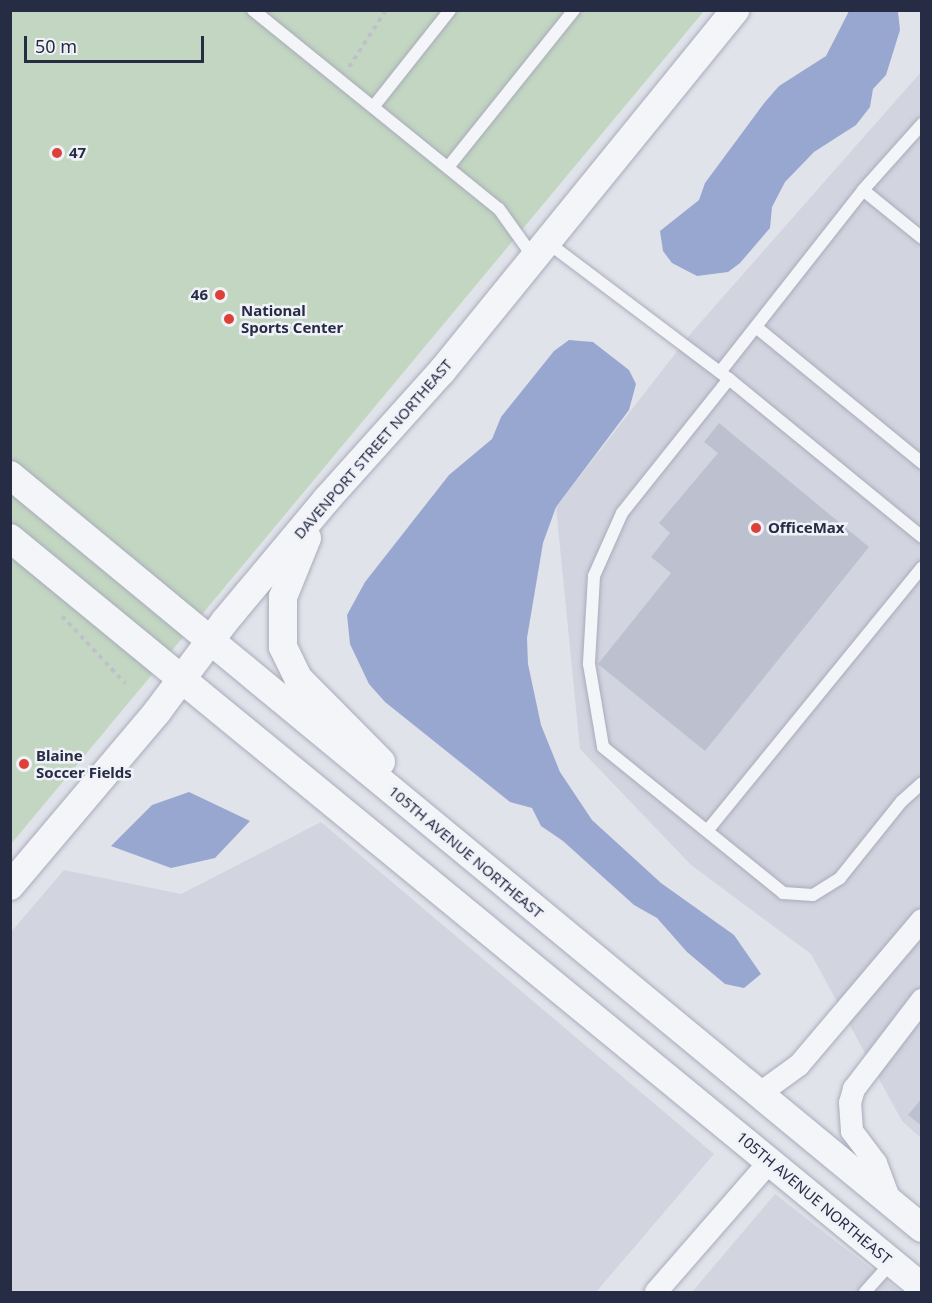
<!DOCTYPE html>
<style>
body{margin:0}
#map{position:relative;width:932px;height:1303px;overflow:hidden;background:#e1e3eb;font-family:"Noto Sans",sans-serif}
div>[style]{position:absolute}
.built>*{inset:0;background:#d2d5e0}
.green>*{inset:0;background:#c2d6c1}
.water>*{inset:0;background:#98a7cf}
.building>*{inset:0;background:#bdc0ce}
.path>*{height:4px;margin-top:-2px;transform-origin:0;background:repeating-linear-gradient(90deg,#bfc1ca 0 4.5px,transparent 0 9px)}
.roads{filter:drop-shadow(0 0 2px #a9acb9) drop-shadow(0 0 2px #a9acb9)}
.service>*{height:12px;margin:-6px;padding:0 6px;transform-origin:6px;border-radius:6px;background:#f4f5f9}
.minor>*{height:22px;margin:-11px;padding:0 11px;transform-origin:11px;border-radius:11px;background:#f4f5f9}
.tertiary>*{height:28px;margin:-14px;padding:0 14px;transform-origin:14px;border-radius:14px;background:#f4f5f9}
.dots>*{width:16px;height:16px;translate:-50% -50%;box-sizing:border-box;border:3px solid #f0f2f8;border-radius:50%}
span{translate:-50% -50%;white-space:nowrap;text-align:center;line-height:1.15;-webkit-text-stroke:5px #f0f2f8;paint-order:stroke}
.poi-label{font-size:15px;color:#272c45;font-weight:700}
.left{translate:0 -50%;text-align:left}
.right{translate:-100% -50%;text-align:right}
.street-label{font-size:15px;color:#272c45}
.frame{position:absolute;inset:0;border:12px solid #272c45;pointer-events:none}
.scale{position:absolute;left:24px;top:36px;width:180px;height:27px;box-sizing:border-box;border:3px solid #272c45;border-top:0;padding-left:8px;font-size:18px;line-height:21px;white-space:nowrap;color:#272c45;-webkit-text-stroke:4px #f0f2f8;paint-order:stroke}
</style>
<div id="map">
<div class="built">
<i style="clip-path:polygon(921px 72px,921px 1138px,902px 1121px,811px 954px,691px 865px,580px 749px,556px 507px,692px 332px)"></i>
<i style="clip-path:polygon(321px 822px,714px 1154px,596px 1292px,11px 1292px,11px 932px,64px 870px,181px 894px)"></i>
<i style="clip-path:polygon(775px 1194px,901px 1292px,692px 1292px)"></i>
</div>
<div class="green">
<i style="clip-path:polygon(11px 11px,704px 11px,11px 844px)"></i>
</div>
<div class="water">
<i style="clip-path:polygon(849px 11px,898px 12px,900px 30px,886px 75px,873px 89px,870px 107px,856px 125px,814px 152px,785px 182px,772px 207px,770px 228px,740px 263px,728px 272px,697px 276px,672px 263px,663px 251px,660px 231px,699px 200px,705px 183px,765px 102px,779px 86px,826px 56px)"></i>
<i style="clip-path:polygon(569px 340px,593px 342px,629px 370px,636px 384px,629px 410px,556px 507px,543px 543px,527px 638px,528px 664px,541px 725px,560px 772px,592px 820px,661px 883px,734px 935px,761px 974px,744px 988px,725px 984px,687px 952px,657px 918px,634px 905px,563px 841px,541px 826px,532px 808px,510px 802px,385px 702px,369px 684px,350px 644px,347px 615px,365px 582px,449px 475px,492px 439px,501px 417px,554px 351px)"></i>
<i style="clip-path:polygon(189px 792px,250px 821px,215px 858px,171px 868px,111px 846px,152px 805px)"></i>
</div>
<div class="building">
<i style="clip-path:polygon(719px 423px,869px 547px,705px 751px,598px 664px,671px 573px,651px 557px,670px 533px,659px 523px,718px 453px,704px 442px)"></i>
<i style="clip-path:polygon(922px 1098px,922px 1126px,908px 1115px)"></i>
</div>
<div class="path">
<i style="left:349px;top:67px;width:68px;rotate:-57deg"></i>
<i style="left:62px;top:616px;width:92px;rotate:46.8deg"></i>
</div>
<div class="roads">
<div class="service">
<i style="left:253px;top:10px;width:316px;rotate:39deg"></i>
<i style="left:499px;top:209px;width:60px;rotate:54.5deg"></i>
<i style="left:374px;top:106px;width:122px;rotate:-51.6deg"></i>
<i style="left:449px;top:166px;width:200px;rotate:-51.3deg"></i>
<i style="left:863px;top:190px;width:89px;rotate:-48.2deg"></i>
<i style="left:547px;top:242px;width:228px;rotate:37deg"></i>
<i style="left:729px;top:379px;width:249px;rotate:39.3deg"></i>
<i style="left:756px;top:327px;width:215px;rotate:39.3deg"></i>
<i style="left:720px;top:372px;width:231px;rotate:-51.8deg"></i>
<i style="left:863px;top:190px;width:76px;rotate:39.1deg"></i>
<i style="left:729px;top:379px;width:171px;rotate:128.6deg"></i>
<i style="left:622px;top:513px;width:69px;rotate:114deg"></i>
<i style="left:594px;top:576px;width:88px;rotate:93.3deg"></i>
<i style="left:589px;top:664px;width:84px;rotate:80.4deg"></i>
<i style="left:603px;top:747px;width:232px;rotate:39deg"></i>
<i style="left:783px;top:893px;width:30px;rotate:4deg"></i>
<i style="left:813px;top:895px;width:32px;rotate:-32deg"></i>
<i style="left:840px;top:878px;width:99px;rotate:-51.2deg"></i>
<i style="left:902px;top:801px;width:27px;rotate:-42deg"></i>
<i style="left:707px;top:831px;width:340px;rotate:-50.8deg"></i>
<i style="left:865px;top:1292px;width:39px;rotate:-48deg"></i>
</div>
<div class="minor">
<i style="left:759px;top:1094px;width:49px;rotate:-35.9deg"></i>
<i style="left:799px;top:1065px;width:190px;rotate:-49.7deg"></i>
<i style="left:891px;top:1203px;width:43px;rotate:-110.6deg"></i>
<i style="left:876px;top:1163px;width:40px;rotate:-127deg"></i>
<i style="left:852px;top:1131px;width:28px;rotate:-94deg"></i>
<i style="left:850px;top:1103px;width:15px;rotate:-74deg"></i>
<i style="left:854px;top:1089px;width:112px;rotate:-52.6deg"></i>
<i style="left:656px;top:1292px;width:175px;rotate:-48.9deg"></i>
</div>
<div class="tertiary">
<i style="left:10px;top:475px;width:1183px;rotate:39.55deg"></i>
<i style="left:10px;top:538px;width:1180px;rotate:39.4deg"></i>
<i style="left:307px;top:538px;width:64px;rotate:112.1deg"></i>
<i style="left:283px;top:597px;width:50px;rotate:90deg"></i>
<i style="left:283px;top:647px;width:34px;rotate:64deg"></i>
<i style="left:298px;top:678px;width:118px;rotate:45.3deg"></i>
<i style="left:10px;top:886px;width:228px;rotate:-49.8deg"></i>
<i style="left:157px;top:712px;width:114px;rotate:-53.2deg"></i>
<i style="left:225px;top:621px;width:159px;rotate:-50.1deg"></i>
<i style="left:327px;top:499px;width:172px;rotate:-48.1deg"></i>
<i style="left:442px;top:371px;width:465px;rotate:-50.9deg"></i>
</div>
</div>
<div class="dots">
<i style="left:57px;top:153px;background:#dd4038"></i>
<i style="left:220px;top:295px;background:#dd4038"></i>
<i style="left:229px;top:319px;background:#dd4038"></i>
<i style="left:756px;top:528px;background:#dd4038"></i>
<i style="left:24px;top:764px;background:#dd4038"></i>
</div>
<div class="poi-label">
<span class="left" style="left:69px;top:153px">47</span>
<span class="right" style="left:208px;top:295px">46</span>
<span class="left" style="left:241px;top:319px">National<br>Sports Center</span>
<span class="left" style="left:768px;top:528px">OfficeMax</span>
<span class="left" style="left:36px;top:764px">Blaine<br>Soccer Fields</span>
</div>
<div class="street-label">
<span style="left:373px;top:449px;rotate:-49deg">DAVENPORT STREET NORTHEAST</span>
<span style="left:466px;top:852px;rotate:40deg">105TH AVENUE NORTHEAST</span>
<span style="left:814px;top:1198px;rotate:40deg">105TH AVENUE NORTHEAST</span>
</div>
<div class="frame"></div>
<div class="scale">50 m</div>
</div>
